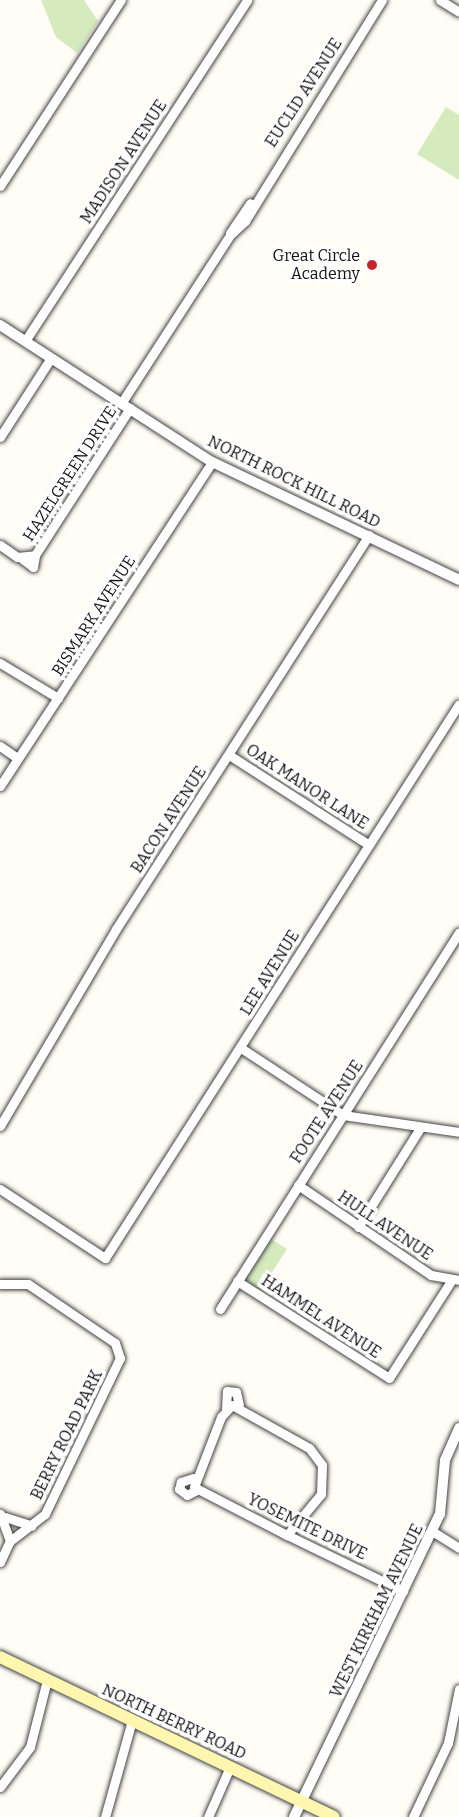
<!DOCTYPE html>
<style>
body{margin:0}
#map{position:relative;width:459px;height:1817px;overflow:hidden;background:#fffdf5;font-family:Bitter,serif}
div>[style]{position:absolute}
.green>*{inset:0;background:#d5ebbd}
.roads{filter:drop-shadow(0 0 2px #444) drop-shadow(0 0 2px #444)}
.minor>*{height:9px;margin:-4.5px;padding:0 4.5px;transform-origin:4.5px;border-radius:4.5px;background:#fff}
.tertiary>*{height:10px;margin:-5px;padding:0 5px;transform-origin:5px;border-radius:5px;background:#fff}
.secondary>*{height:12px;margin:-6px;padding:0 6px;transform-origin:6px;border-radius:6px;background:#fff6b0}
.dots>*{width:16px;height:16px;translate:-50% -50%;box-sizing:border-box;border:3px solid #fff;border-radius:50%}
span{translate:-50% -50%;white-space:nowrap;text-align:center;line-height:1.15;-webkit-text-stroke:6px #fff;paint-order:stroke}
.street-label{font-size:16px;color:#111}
.poi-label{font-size:16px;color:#111}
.right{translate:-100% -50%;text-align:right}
</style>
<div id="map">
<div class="green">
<i style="clip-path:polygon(41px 0,84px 0,98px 21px,77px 53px,56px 37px)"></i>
<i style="clip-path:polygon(446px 107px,459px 115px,459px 180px,417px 154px)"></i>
<i style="clip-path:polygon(271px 1239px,287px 1249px,260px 1291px,244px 1280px)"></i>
</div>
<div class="roads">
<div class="minor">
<i style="left:440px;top:0;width:22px;rotate:32deg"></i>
<i style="left:0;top:186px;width:222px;rotate:-57deg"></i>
<i style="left:230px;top:233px;width:36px;rotate:-56deg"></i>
<i style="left:25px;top:341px;width:407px;rotate:-56.9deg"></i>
<i style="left:122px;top:402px;width:199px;rotate:-57.1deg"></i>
<i style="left:230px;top:235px;width:21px;rotate:-43deg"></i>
<i style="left:245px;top:221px;width:260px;rotate:-58.2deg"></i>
<i style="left:0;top:437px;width:94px;rotate:-57.2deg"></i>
<i style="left:0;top:545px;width:21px;rotate:35deg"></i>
<i style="left:17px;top:557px;width:18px;rotate:-6deg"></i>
<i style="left:35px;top:555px;width:175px;rotate:-57.1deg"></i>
<i style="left:21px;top:558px;width:15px;rotate:37deg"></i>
<i style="left:33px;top:567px;width:11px;rotate:-80deg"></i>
<i style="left:0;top:663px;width:68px;rotate:31.1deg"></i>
<i style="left:0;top:746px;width:21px;rotate:35deg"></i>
<i style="left:229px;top:755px;width:166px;rotate:32.7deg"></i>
<i style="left:0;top:786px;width:387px;rotate:-56.8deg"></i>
<i style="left:241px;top:1048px;width:122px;rotate:33.3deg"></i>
<i style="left:343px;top:1115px;width:117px;rotate:8.3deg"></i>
<i style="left:0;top:1126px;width:229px;rotate:-59.5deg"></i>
<i style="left:116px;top:929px;width:468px;rotate:-57.3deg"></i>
<i style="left:298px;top:1185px;width:161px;rotate:34.1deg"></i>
<i style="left:431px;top:1275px;width:28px;rotate:10deg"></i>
<i style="left:0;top:1189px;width:126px;rotate:33.3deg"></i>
<i style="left:105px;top:1258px;width:657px;rotate:-57.42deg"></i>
<i style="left:358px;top:1227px;width:117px;rotate:-57.9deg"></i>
<i style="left:237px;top:1281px;width:180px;rotate:32.5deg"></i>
<i style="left:389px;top:1378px;width:115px;rotate:-57.4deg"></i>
<i style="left:0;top:1284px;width:28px"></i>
<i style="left:28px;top:1284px;width:105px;rotate:34.1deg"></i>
<i style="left:115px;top:1343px;width:16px;rotate:72deg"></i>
<i style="left:120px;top:1358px;width:173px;rotate:115.7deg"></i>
<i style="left:45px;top:1514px;width:44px;rotate:142.4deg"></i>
<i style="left:10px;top:1541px;width:29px;rotate:-110deg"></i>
<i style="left:220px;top:1309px;width:446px;rotate:-57.6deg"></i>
<i style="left:226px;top:1409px;width:18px;rotate:-87deg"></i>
<i style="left:227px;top:1391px;width:9px;rotate:6deg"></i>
<i style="left:236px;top:1392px;width:13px;rotate:77deg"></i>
<i style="left:193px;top:1478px;width:13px;rotate:162deg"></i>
<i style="left:181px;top:1482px;width:7px;rotate:106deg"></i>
<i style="left:179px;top:1489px;width:10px;rotate:37deg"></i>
<i style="left:187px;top:1495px;width:11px;rotate:-27deg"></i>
<i style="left:5px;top:1517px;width:28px;rotate:18deg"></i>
<i style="left:432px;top:1531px;width:32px;rotate:32deg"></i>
<i style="left:287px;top:1535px;width:53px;rotate:-50.3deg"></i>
<i style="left:321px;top:1494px;width:29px;rotate:-88deg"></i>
<i style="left:322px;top:1465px;width:21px;rotate:-127deg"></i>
<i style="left:309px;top:1448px;width:88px;rotate:-150.8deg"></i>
<i style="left:232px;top:1405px;width:16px;rotate:133deg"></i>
<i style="left:221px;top:1417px;width:75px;rotate:111.1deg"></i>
<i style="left:194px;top:1487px;width:105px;rotate:27.3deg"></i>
<i style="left:287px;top:1535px;width:129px;rotate:25.8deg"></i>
<i style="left:0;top:1562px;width:23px;rotate:-65deg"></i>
<i style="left:0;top:1787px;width:50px;rotate:-53.1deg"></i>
<i style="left:30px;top:1747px;width:69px;rotate:-75.8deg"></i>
<i style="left:105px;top:1817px;width:101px;rotate:-74.4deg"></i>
<i style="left:208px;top:1817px;width:55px;rotate:-66.3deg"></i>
<i style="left:413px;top:1817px;width:82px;rotate:-64.7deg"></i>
<i style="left:448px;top:1743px;width:55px;rotate:-78.5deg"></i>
</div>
<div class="tertiary">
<i style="left:0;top:325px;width:252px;rotate:32.9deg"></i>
<i style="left:212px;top:462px;width:274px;rotate:25.5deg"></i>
<i style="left:294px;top:1817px;width:336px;rotate:-64.3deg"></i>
<i style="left:440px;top:1514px;width:54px;rotate:-84.7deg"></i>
<i style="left:445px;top:1460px;width:35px;rotate:-66deg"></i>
</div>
<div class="secondary">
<i style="left:0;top:1657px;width:370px;rotate:25.6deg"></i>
</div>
</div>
<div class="dots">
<i style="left:372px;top:265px;background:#c4262e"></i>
</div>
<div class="street-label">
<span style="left:304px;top:93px;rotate:-57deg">EUCLID AVENUE</span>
<span style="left:124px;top:162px;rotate:-57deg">MADISON AVENUE</span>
<span style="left:70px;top:474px;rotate:-57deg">HAZELGREEN DRIVE</span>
<span style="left:294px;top:482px;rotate:26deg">NORTH ROCK HILL ROAD</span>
<span style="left:94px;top:616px;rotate:-57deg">BISMARK AVENUE</span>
<span style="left:307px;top:787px;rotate:33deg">OAK MANOR LANE</span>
<span style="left:169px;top:820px;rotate:-57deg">BACON AVENUE</span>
<span style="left:270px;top:973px;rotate:-58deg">LEE AVENUE</span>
<span style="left:327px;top:1112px;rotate:-57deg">FOOTE AVENUE</span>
<span style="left:385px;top:1226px;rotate:34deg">HULL AVENUE</span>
<span style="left:321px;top:1317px;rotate:33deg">HAMMEL AVENUE</span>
<span style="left:67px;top:1435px;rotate:-64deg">BERRY ROAD PARK</span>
<span style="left:307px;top:1527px;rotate:26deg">YOSEMITE DRIVE</span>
<span style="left:377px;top:1611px;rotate:-64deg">WEST KIRKHAM AVENUE</span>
<span style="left:174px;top:1722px;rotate:25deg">NORTH BERRY ROAD</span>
</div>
<div class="poi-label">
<span class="right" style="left:360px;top:265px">Great Circle<br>Academy</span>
</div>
</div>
